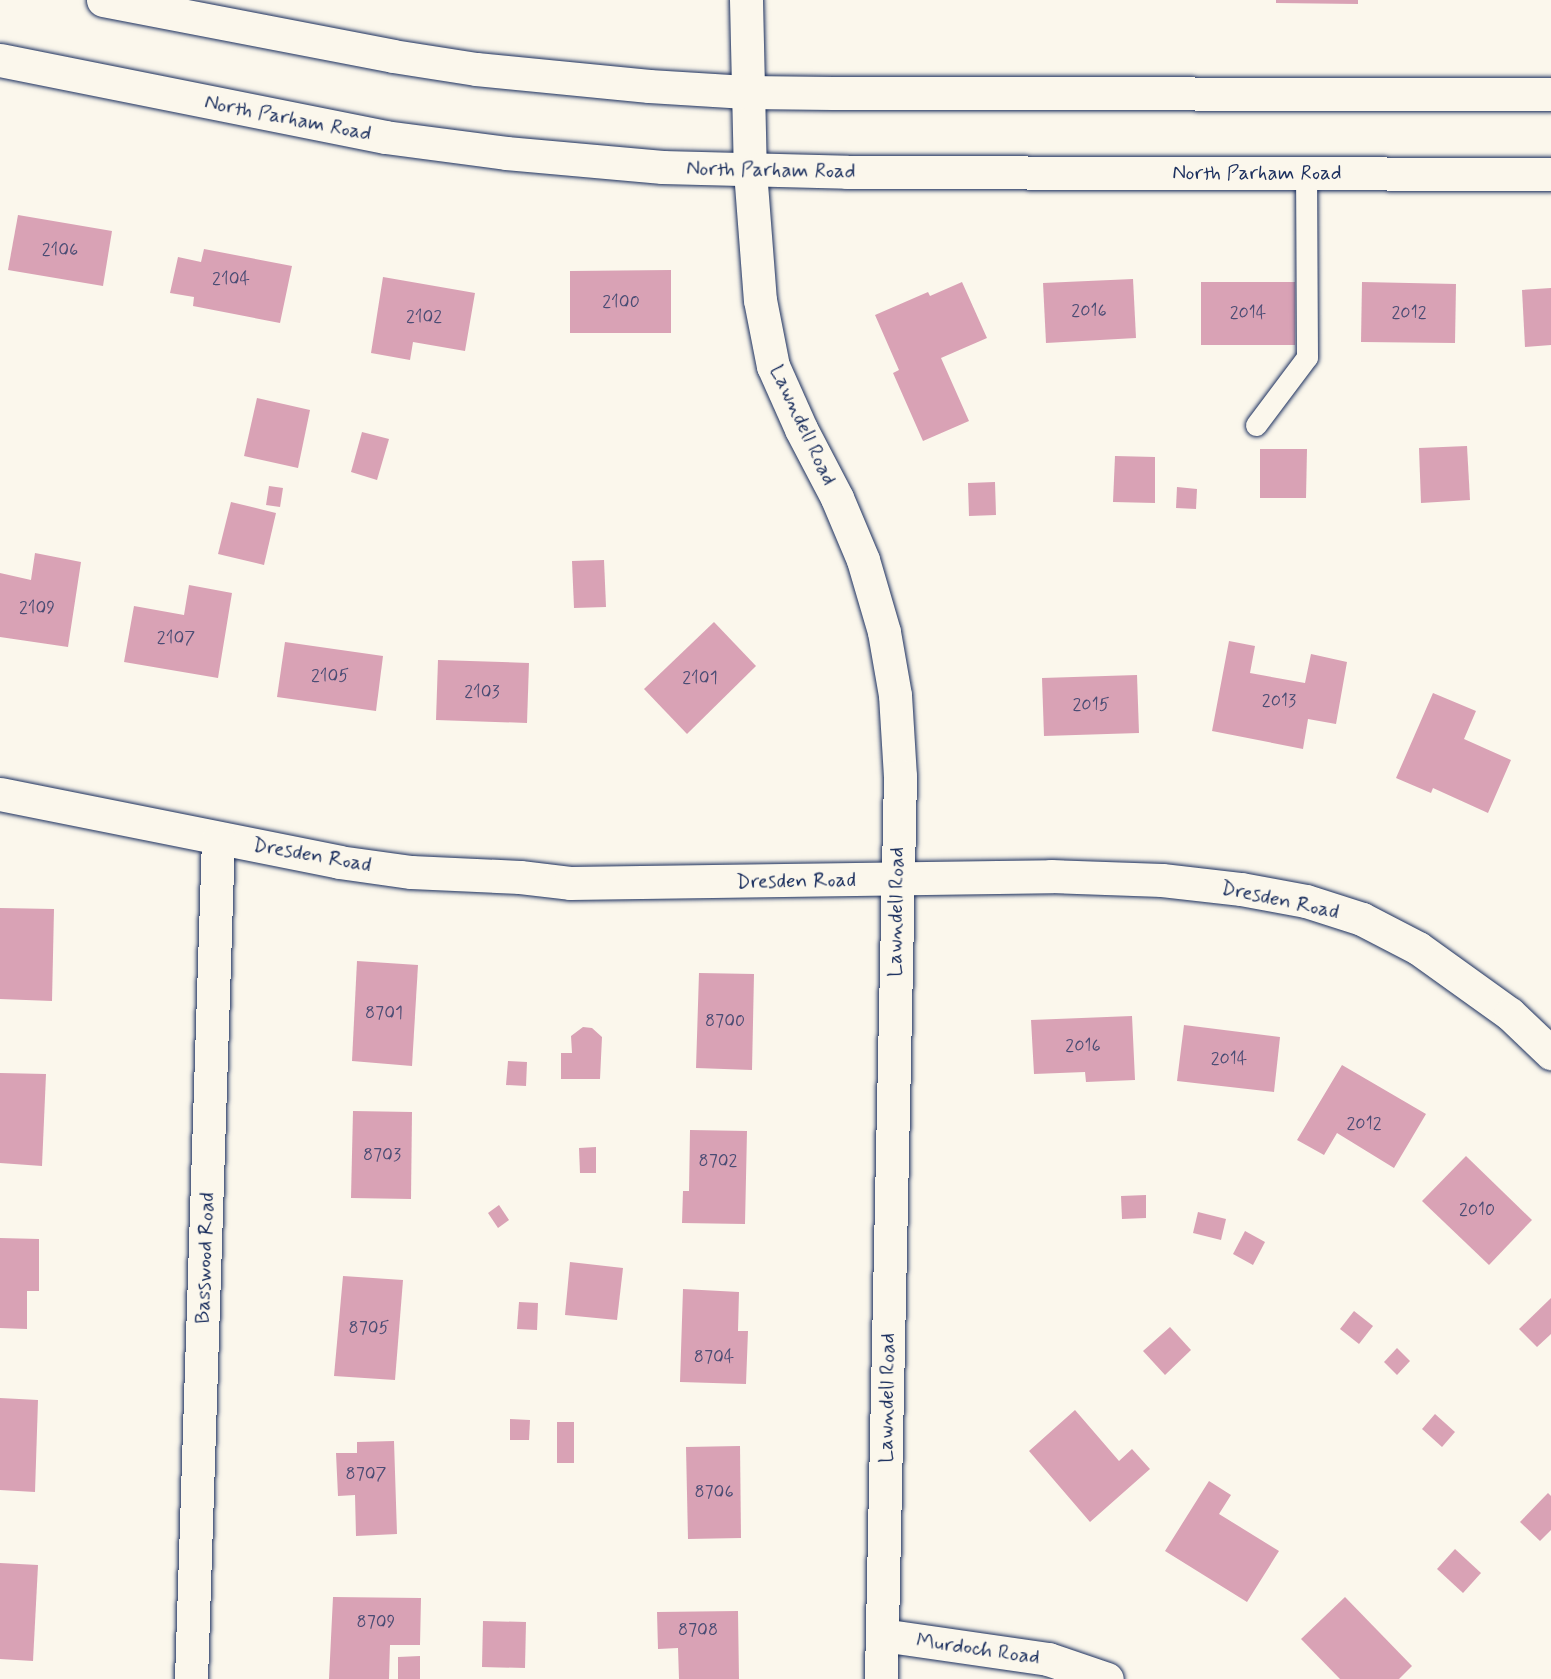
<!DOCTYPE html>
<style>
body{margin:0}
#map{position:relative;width:1551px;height:1679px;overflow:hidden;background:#fbf7ec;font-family:Mynerve,sans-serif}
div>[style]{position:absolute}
.building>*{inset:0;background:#d9a2b5}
.roads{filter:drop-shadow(0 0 2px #1b2f5e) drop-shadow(0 0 2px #1b2f5e)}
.lane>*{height:21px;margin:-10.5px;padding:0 10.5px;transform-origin:10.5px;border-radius:10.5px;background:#fbf7ec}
.street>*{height:33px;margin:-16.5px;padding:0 16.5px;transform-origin:16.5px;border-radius:16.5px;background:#fbf7ec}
.secondary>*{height:33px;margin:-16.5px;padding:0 16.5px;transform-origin:16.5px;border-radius:16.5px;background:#fbf7ec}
.highway>*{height:33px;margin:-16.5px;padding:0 16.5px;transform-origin:16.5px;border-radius:16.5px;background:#fbf7ec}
span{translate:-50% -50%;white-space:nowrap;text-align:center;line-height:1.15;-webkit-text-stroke:4.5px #fbf7ec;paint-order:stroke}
.number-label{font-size:18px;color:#4a4c74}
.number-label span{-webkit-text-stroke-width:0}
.street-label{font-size:21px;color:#1b2f5e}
</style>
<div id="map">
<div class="building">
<i style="clip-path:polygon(1276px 0,1358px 0,1358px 4px,1276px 3px)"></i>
<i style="clip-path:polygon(18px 215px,112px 231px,103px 286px,8px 270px)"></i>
<i style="clip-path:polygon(204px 249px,292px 266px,280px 323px,193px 306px,194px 297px,170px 293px,178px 257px,201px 262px)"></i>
<i style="clip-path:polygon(671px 270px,671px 333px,570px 333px,570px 271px)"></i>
<i style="clip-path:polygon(383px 277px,475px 293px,465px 351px,413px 342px,410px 360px,371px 353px)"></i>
<i style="clip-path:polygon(1133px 279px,1136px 338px,1046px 343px,1043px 283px)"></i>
<i style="clip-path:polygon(962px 282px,987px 338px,941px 358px,969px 421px,923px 441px,893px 373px,899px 370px,875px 315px,928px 292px,930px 296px)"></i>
<i style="clip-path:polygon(1201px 282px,1295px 282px,1295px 345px,1201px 345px)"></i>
<i style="clip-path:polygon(1362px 282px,1456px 284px,1455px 343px,1361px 342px)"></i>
<i style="clip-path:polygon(1551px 288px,1551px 345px,1525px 347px,1522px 290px)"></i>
<i style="clip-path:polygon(257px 398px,310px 410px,298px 468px,244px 456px)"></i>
<i style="clip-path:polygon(362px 432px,389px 439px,377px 480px,351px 472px)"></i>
<i style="clip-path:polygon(1467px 446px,1470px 500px,1421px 503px,1419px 448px)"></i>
<i style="clip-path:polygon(1260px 449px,1307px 449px,1306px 498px,1260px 498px)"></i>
<i style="clip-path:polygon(1115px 456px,1155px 457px,1155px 503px,1113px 502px)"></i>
<i style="clip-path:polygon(995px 482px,996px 515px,969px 516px,968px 483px)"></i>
<i style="clip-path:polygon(269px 486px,283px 488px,280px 507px,266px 505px)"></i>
<i style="clip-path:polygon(1177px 487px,1197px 489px,1196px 509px,1176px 508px)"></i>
<i style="clip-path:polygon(231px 502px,276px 513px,264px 565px,218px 554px)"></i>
<i style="clip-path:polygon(35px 553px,81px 562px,68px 647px,0 637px,0 573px,31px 580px)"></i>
<i style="clip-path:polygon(604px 560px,606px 607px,574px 608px,572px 561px)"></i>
<i style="clip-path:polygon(189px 585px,232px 593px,218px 678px,124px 662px,134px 606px,184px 615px)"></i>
<i style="clip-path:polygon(714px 622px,756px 666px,687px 734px,644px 689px)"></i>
<i style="clip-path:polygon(1229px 641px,1255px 646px,1250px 673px,1305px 683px,1311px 654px,1347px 662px,1336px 724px,1308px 719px,1303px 749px,1212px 731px)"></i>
<i style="clip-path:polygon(285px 642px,383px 656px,376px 711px,277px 697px)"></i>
<i style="clip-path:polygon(438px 660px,529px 663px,527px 723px,436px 720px)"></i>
<i style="clip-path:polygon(1137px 675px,1139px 733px,1044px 736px,1042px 678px)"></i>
<i style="clip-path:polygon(1433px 693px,1476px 711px,1464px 739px,1511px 760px,1488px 813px,1433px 788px,1431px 793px,1396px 778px)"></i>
<i style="clip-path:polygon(0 908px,54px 909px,52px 1001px,0 999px)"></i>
<i style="clip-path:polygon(357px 961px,418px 965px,412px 1066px,352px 1061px)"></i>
<i style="clip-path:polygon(699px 973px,754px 974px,752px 1070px,696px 1068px)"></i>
<i style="clip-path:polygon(1132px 1016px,1135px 1080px,1086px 1082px,1085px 1072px,1034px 1074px,1031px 1020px)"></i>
<i style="clip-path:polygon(1184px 1025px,1280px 1037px,1274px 1092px,1177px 1081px)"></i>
<i style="clip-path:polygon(583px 1027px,592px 1028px,602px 1037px,600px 1079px,561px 1079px,561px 1053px,572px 1053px,571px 1036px)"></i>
<i style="clip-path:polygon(508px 1061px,527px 1062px,526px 1086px,506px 1085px)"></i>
<i style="clip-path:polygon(1342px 1065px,1426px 1114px,1394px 1168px,1337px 1133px,1324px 1155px,1297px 1140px)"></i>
<i style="clip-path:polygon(0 1073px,46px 1074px,42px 1166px,0 1163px)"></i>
<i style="clip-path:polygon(353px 1111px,412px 1112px,411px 1199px,351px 1198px)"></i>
<i style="clip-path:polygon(690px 1130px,747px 1131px,745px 1224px,682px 1223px,683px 1191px,689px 1191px)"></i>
<i style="clip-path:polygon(596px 1147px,596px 1173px,580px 1173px,579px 1148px)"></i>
<i style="clip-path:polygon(1466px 1156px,1532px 1220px,1489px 1265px,1422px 1201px)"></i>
<i style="clip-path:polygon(1146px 1195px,1146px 1218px,1122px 1219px,1121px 1196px)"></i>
<i style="clip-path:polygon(499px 1205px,509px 1220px,498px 1228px,488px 1213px)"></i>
<i style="clip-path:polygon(1198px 1212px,1226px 1219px,1221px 1240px,1193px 1233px)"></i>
<i style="clip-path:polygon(1245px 1231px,1265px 1242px,1253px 1265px,1233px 1254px)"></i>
<i style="clip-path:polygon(0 1238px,39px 1239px,39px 1291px,27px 1291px,27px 1329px,0 1328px)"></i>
<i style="clip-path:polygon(570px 1262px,623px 1268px,617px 1320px,565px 1315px)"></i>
<i style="clip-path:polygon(343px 1276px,403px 1280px,395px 1380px,334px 1376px)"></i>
<i style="clip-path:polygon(683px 1289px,739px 1292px,738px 1331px,748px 1331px,746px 1384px,680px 1382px)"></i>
<i style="clip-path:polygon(1551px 1298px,1551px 1334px,1537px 1347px,1519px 1329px)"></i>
<i style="clip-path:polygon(519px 1302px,538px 1303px,537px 1330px,517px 1329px)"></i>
<i style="clip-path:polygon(1354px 1311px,1373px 1326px,1359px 1344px,1340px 1329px)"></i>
<i style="clip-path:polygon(1170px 1327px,1191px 1350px,1165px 1375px,1143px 1351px)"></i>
<i style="clip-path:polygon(1397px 1348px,1410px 1361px,1397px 1375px,1384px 1362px)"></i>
<i style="clip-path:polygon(0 1398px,38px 1400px,35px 1492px,0 1490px)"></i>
<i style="clip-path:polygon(1075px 1410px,1119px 1461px,1132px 1449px,1150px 1469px,1090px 1522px,1029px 1451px)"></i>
<i style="clip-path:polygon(1435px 1414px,1455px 1432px,1442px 1447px,1422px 1429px)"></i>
<i style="clip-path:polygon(510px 1419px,530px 1420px,529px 1440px,510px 1440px)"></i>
<i style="clip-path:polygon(557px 1422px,574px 1422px,574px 1463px,557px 1463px)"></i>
<i style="clip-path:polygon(394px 1441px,397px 1534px,356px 1536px,355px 1495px,338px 1496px,336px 1453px,357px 1453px,357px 1442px)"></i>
<i style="clip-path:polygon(740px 1446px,741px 1538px,688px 1539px,686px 1447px)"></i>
<i style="clip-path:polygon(1209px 1481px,1231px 1495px,1219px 1514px,1279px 1551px,1247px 1602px,1165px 1551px)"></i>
<i style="clip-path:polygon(1548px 1493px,1551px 1496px,1551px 1530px,1540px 1541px,1520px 1522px)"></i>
<i style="clip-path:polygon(1455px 1549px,1481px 1573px,1463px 1593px,1437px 1569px)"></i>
<i style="clip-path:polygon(0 1563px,38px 1565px,33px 1661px,0 1659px)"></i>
<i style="clip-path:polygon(333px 1597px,421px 1598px,420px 1645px,390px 1645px,389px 1679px,329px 1679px)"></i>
<i style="clip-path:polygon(1345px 1597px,1412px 1666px,1399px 1679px,1340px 1679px,1301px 1639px)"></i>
<i style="clip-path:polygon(738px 1611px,739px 1679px,679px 1679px,678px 1648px,658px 1649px,657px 1612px)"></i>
<i style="clip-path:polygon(483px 1621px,526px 1622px,525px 1668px,482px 1667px)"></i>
<i style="clip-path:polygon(420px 1656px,420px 1679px,398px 1679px,398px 1657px)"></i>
</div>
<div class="roads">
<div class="lane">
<i style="left:1256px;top:425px;width:85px;rotate:-53.1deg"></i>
<i style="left:1307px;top:357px;width:184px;rotate:-90.3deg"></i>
</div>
<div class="street">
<i style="left:750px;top:171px;width:129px;rotate:85.6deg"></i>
<i style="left:760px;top:300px;width:67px;rotate:78.9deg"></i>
<i style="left:773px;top:366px;width:69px;rotate:66deg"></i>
<i style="left:801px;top:429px;width:78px;rotate:62.4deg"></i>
<i style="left:837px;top:498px;width:67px;rotate:67.2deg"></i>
<i style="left:863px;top:560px;width:75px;rotate:73.7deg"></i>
<i style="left:884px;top:632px;width:64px;rotate:80.1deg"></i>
<i style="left:895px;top:695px;width:81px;rotate:86.5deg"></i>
<i style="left:900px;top:776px;width:903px;rotate:91.21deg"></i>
<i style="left:0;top:794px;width:346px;rotate:11.3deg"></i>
<i style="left:339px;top:862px;width:73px;rotate:7.9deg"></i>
<i style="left:411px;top:872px;width:109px;rotate:2.6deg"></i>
<i style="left:520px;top:877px;width:50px;rotate:6.8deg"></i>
<i style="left:570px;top:883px;width:481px;rotate:-0.8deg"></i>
<i style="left:1051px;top:876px;width:111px;rotate:2.1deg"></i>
<i style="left:1162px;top:880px;width:80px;rotate:6.5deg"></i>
<i style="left:1241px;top:889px;width:66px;rotate:10.5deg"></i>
<i style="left:1306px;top:901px;width:59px;rotate:17.8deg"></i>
<i style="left:1362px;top:919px;width:63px;rotate:27.4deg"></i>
<i style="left:1418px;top:948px;width:113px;rotate:35.7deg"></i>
<i style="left:1510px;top:1014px;width:57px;rotate:43.6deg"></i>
<i style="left:882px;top:1635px;width:168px;rotate:8.2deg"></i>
<i style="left:1048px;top:1659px;width:62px;rotate:18.7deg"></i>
<i style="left:191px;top:1679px;width:841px;rotate:-88.16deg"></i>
</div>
<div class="secondary">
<i style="left:746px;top:0;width:171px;rotate:88.7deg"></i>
</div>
<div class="highway">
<i style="left:103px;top:0;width:295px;rotate:10.9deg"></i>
<i style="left:393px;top:56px;width:84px;rotate:8.9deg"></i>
<i style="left:476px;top:69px;width:174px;rotate:5.6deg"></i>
<i style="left:649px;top:86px;width:97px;rotate:3.5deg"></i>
<i style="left:746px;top:92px;width:87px;rotate:0.7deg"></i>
<i style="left:833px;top:93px;width:718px;rotate:0.08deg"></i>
<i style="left:0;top:60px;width:393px;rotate:11.3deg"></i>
<i style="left:385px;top:137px;width:122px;rotate:7.5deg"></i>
<i style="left:506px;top:153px;width:157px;rotate:5.1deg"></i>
<i style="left:662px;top:167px;width:185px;rotate:1.5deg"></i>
<i style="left:847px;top:172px;width:704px;rotate:0.16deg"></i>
</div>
</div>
<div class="number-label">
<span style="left:60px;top:250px">2106</span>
<span style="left:231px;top:279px">2104</span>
<span style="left:621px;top:302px">2100</span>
<span style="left:1089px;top:311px">2016</span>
<span style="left:1248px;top:313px">2014</span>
<span style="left:1409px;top:313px">2012</span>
<span style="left:424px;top:317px">2102</span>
<span style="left:37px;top:608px">2109</span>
<span style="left:176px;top:638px">2107</span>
<span style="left:330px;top:676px">2105</span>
<span style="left:700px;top:678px">2101</span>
<span style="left:482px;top:692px">2103</span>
<span style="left:1279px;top:701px">2013</span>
<span style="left:1091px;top:705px">2015</span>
<span style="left:384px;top:1013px">8701</span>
<span style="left:725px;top:1021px">8700</span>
<span style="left:1083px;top:1046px">2016</span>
<span style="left:1229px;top:1059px">2014</span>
<span style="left:1364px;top:1124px">2012</span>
<span style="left:382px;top:1155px">8703</span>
<span style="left:718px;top:1161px">8702</span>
<span style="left:1477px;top:1210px">2010</span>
<span style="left:369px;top:1328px">8705</span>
<span style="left:714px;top:1357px">8704</span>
<span style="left:366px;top:1474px">8707</span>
<span style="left:714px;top:1492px">8706</span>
<span style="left:376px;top:1622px">8709</span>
<span style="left:698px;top:1630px">8708</span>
</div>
<div class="street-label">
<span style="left:288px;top:118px;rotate:11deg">North Parham Road</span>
<span style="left:771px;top:170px;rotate:1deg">North Parham Road</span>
<span style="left:1257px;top:173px">North Parham Road</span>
<span style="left:803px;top:425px;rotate:65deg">Lawndell Road</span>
<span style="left:312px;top:855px;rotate:10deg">Dresden Road</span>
<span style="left:796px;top:881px;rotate:-1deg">Dresden Road</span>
<span style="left:1280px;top:900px;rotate:12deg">Dresden Road</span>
<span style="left:896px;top:912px;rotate:-89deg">Lawndell Road</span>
<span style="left:205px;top:1258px;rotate:-88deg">Basswood Road</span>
<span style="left:887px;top:1398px;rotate:-89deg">Lawndell Road</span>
<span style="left:978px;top:1649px;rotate:8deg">Murdoch Road</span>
</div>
</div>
